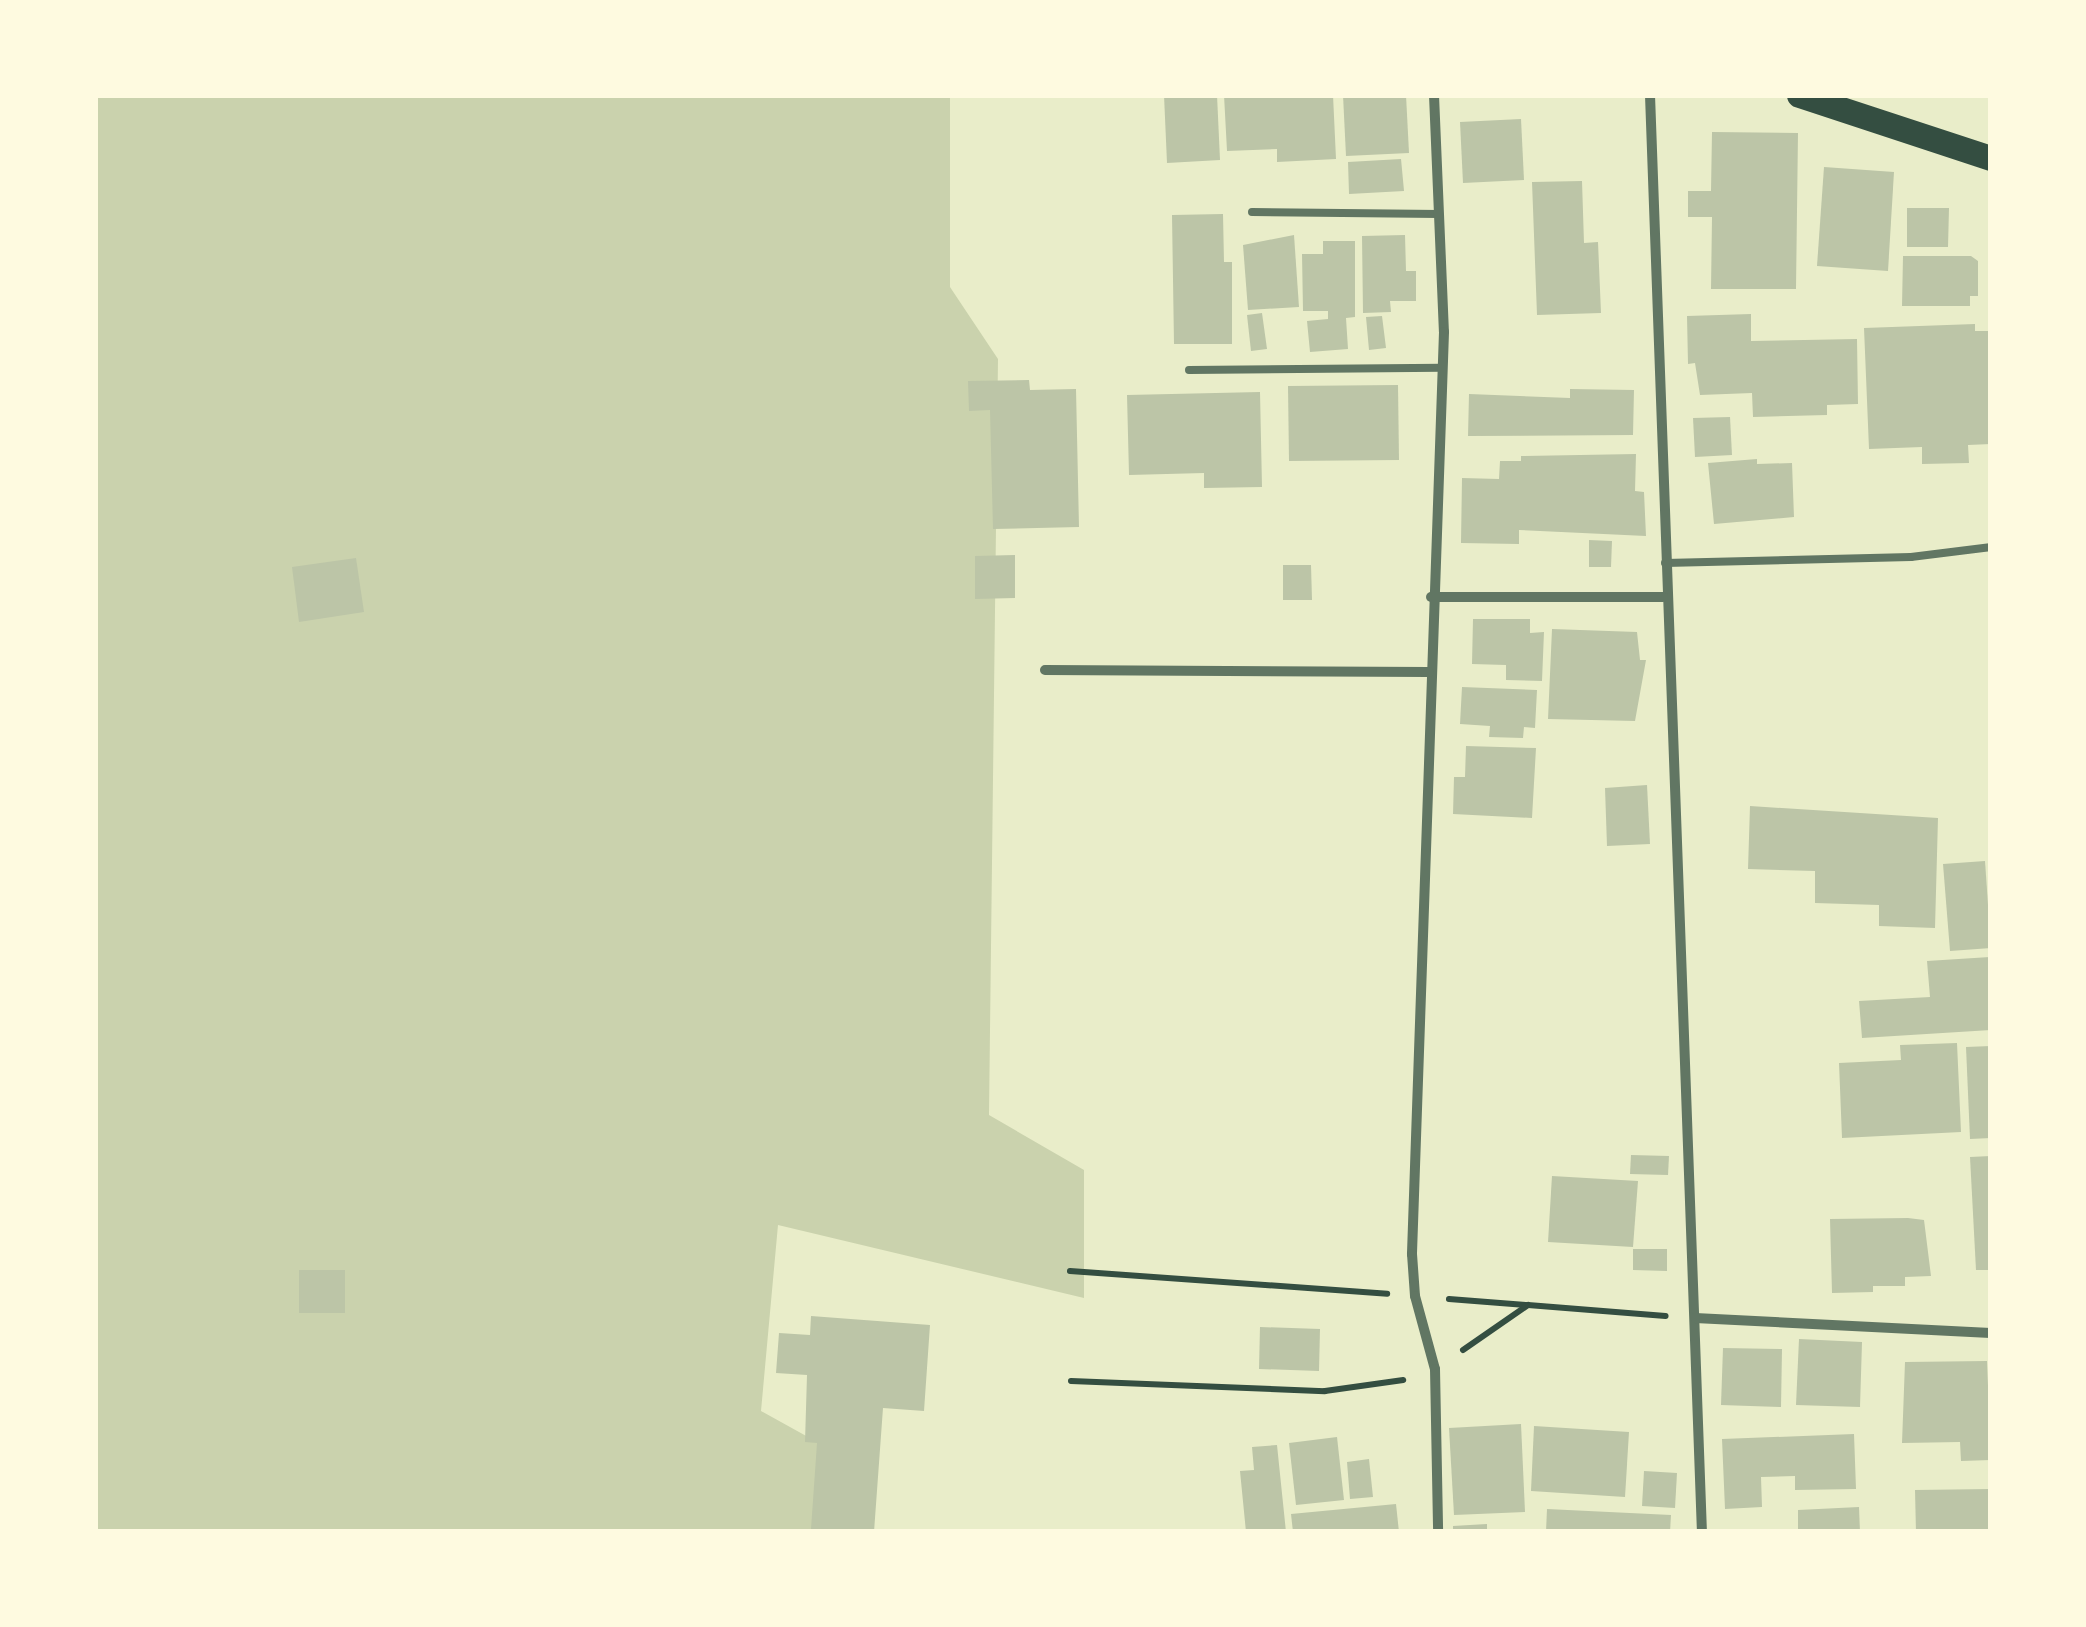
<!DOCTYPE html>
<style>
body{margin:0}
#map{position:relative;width:2086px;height:1627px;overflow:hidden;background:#e9edc9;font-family:"Public Sans",sans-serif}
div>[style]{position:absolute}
.green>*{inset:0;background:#cad2ad}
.building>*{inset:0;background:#bcc5a7}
.path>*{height:6px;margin:-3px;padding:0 3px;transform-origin:3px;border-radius:3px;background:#344e41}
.service>*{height:8px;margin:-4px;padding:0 4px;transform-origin:4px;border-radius:4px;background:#617663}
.minor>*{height:10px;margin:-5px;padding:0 5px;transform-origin:5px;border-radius:5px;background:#617663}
.primary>*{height:25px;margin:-12.5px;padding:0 12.5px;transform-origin:12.5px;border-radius:12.5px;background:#344e41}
span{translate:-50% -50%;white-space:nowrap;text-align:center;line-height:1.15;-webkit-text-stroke:10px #fefae0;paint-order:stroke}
.frame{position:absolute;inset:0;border:98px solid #fefae0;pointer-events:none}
</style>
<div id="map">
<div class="green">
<i style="clip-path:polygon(95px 95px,950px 95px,950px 287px,998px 359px,989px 1115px,1084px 1170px,1084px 1298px,778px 1225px,761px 1411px,873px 1473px,852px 1532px,95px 1532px)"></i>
</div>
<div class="building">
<i style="clip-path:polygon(1164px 95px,1217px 95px,1220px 160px,1167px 163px)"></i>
<i style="clip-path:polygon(1224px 95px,1333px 95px,1336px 159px,1277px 162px,1277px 149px,1227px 151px)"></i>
<i style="clip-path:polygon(1343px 95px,1406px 95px,1409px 153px,1346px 156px)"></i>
<i style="clip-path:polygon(1521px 119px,1524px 180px,1463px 183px,1460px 122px)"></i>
<i style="clip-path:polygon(1712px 132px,1798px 133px,1796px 289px,1711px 289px,1712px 217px,1688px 217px,1688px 191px,1711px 191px)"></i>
<i style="clip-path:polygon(1401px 159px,1404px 191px,1349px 194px,1348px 162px)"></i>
<i style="clip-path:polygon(1824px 167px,1894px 172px,1888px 271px,1817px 266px)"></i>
<i style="clip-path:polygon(1582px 181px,1584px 243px,1598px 242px,1601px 313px,1537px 315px,1532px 182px)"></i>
<i style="clip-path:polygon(1907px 208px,1949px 208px,1948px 247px,1907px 247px)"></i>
<i style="clip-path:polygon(1223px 214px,1224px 262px,1232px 262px,1232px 344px,1174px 344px,1172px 215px)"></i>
<i style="clip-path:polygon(1294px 235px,1299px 307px,1248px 310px,1243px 245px)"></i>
<i style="clip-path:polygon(1405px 235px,1406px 271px,1416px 271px,1416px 301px,1390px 301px,1391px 312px,1363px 313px,1362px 236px)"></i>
<i style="clip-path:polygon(1323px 241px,1355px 241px,1355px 317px,1346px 318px,1348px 349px,1310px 352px,1307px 321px,1328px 319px,1328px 311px,1303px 311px,1302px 254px,1323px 254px)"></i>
<i style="clip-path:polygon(1903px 256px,1971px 256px,1978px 261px,1978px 296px,1970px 296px,1970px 306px,1902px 306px)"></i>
<i style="clip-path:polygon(1262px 313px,1267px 349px,1251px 351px,1247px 315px)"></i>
<i style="clip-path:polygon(1751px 314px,1751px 341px,1857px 339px,1858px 404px,1827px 405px,1827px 415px,1753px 417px,1752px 393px,1700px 395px,1695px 363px,1688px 364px,1687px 316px)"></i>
<i style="clip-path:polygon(1382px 316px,1386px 348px,1369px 350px,1366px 317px)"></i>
<i style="clip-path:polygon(1975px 324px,1975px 331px,1991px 331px,1991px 444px,1968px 445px,1969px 463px,1922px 464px,1922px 447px,1869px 449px,1864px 328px)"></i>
<i style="clip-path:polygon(1029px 380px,1030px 390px,1076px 389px,1079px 527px,993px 529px,990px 410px,969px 411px,968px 381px)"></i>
<i style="clip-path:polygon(1398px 385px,1399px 460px,1289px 461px,1288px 386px)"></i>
<i style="clip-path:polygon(1570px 389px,1634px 390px,1633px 435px,1468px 436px,1469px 394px,1570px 398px)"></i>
<i style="clip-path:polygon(1260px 392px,1262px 487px,1204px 488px,1204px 473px,1129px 475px,1127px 395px)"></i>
<i style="clip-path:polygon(1730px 417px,1732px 455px,1695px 457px,1693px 418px)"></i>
<i style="clip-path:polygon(1636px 454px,1635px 491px,1644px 492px,1646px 536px,1519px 530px,1519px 544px,1461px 543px,1462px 478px,1499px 479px,1500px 461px,1521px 461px,1521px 456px)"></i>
<i style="clip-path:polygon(1757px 459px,1757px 464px,1792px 463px,1794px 517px,1714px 524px,1708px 463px)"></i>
<i style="clip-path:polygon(1589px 540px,1612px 541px,1611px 567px,1589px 567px)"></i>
<i style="clip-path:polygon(1015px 555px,1015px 598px,975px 599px,975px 556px)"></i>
<i style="clip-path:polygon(356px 558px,364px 612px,299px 622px,292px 567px)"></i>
<i style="clip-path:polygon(1283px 565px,1311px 565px,1312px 600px,1283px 600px)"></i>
<i style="clip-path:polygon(1473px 619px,1530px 619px,1530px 633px,1544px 632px,1542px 681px,1506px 680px,1506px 665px,1472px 664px)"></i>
<i style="clip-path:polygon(1552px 629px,1637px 632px,1640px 660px,1646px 660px,1635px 721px,1548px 719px)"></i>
<i style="clip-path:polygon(1462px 687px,1537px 690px,1535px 728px,1524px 727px,1523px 738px,1489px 737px,1490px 726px,1460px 724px)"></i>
<i style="clip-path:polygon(1466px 746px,1536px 748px,1532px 818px,1453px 814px,1454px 777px,1465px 777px)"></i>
<i style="clip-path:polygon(1647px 785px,1650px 844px,1607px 846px,1605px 788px)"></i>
<i style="clip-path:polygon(1750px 806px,1938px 818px,1935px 928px,1879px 926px,1879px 905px,1815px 903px,1815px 871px,1748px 869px)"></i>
<i style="clip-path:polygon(1985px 861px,1991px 948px,1950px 951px,1943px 864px)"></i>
<i style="clip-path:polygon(1990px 957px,1991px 1030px,1862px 1038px,1859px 1001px,1930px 997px,1927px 961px)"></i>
<i style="clip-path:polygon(1957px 1043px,1961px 1132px,1842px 1138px,1839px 1063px,1901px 1060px,1900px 1045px)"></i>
<i style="clip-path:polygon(1991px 1046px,1991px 1138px,1970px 1139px,1966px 1047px)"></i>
<i style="clip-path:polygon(1631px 1155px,1669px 1156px,1668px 1175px,1630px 1174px)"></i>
<i style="clip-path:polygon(1991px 1156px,1991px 1270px,1976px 1270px,1970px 1157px)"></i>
<i style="clip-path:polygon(1552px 1176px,1638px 1181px,1633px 1247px,1548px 1242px)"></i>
<i style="clip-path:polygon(1908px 1218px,1924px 1220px,1931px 1276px,1905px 1277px,1905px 1286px,1873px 1286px,1873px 1292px,1832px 1293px,1830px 1219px)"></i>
<i style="clip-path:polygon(1633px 1249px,1667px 1249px,1667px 1271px,1633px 1270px)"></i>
<i style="clip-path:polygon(299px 1270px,345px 1270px,345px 1313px,299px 1313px)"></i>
<i style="clip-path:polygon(811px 1316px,930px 1325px,924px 1411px,883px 1408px,874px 1532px,811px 1529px,817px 1443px,805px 1442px,807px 1375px,776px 1373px,779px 1333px,810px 1335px)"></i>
<i style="clip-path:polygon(1260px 1327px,1320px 1329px,1319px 1371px,1259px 1369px)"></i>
<i style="clip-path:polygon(1799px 1339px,1862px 1342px,1860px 1407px,1796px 1405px)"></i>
<i style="clip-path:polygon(1723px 1348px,1782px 1349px,1781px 1407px,1721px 1405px)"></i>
<i style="clip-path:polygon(1987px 1361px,1991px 1460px,1961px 1461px,1960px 1442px,1902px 1443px,1905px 1362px)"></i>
<i style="clip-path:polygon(1521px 1424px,1525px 1512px,1454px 1515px,1449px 1428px)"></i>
<i style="clip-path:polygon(1534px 1426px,1629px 1432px,1625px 1497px,1531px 1491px)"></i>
<i style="clip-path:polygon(1854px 1434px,1856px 1489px,1795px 1490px,1795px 1476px,1761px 1477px,1762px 1507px,1725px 1509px,1722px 1439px)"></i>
<i style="clip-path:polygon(1337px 1437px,1344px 1500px,1296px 1505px,1289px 1443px)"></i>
<i style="clip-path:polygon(1277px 1445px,1286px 1532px,1246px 1532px,1240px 1471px,1254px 1470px,1252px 1447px)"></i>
<i style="clip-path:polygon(1369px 1459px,1373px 1497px,1350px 1499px,1347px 1462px)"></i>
<i style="clip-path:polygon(1644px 1471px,1677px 1473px,1675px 1508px,1642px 1506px)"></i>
<i style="clip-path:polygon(1991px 1489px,1991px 1532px,1916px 1532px,1915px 1490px)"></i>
<i style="clip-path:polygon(1396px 1504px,1399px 1532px,1293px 1532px,1291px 1514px)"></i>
<i style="clip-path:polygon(1859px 1507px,1860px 1532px,1798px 1532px,1798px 1510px)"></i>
<i style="clip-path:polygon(1547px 1509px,1671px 1515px,1670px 1532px,1546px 1532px)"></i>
<i style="clip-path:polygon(1487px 1524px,1487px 1532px,1453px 1532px,1453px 1526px)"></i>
</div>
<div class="path">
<i style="left:1070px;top:1271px;width:318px;rotate:4.1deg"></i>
<i style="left:1449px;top:1299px;width:77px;rotate:4.5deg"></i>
<i style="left:1463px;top:1350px;width:79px;rotate:-34.7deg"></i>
<i style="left:1528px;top:1305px;width:138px;rotate:4.6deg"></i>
<i style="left:1071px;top:1381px;width:254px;rotate:2.3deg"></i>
<i style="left:1325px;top:1391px;width:79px;rotate:-8deg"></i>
</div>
<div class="service">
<i style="left:1252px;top:212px;width:187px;rotate:0.6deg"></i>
<i style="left:1189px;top:370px;width:253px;rotate:-0.5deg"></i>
<i style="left:1665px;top:563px;width:246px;rotate:-1.4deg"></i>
<i style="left:1911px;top:557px;width:81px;rotate:-7.1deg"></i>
</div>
<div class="minor">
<i style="left:1434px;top:95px;width:237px;rotate:87.6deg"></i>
<i style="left:1444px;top:332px;width:923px;rotate:91.99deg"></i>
<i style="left:1412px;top:1254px;width:42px;rotate:85.9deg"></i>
<i style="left:1415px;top:1296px;width:76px;rotate:74.7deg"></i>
<i style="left:1435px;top:1369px;width:163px;rotate:88.9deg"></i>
<i style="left:1650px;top:95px;width:1438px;rotate:87.93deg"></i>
<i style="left:1431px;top:597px;width:232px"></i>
<i style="left:1045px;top:670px;width:384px;rotate:0.3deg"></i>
<i style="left:1695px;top:1318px;width:296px;rotate:2.9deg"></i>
</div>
<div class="primary">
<i style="left:1799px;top:95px;width:202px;rotate:18.2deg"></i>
</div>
<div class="frame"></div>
</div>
